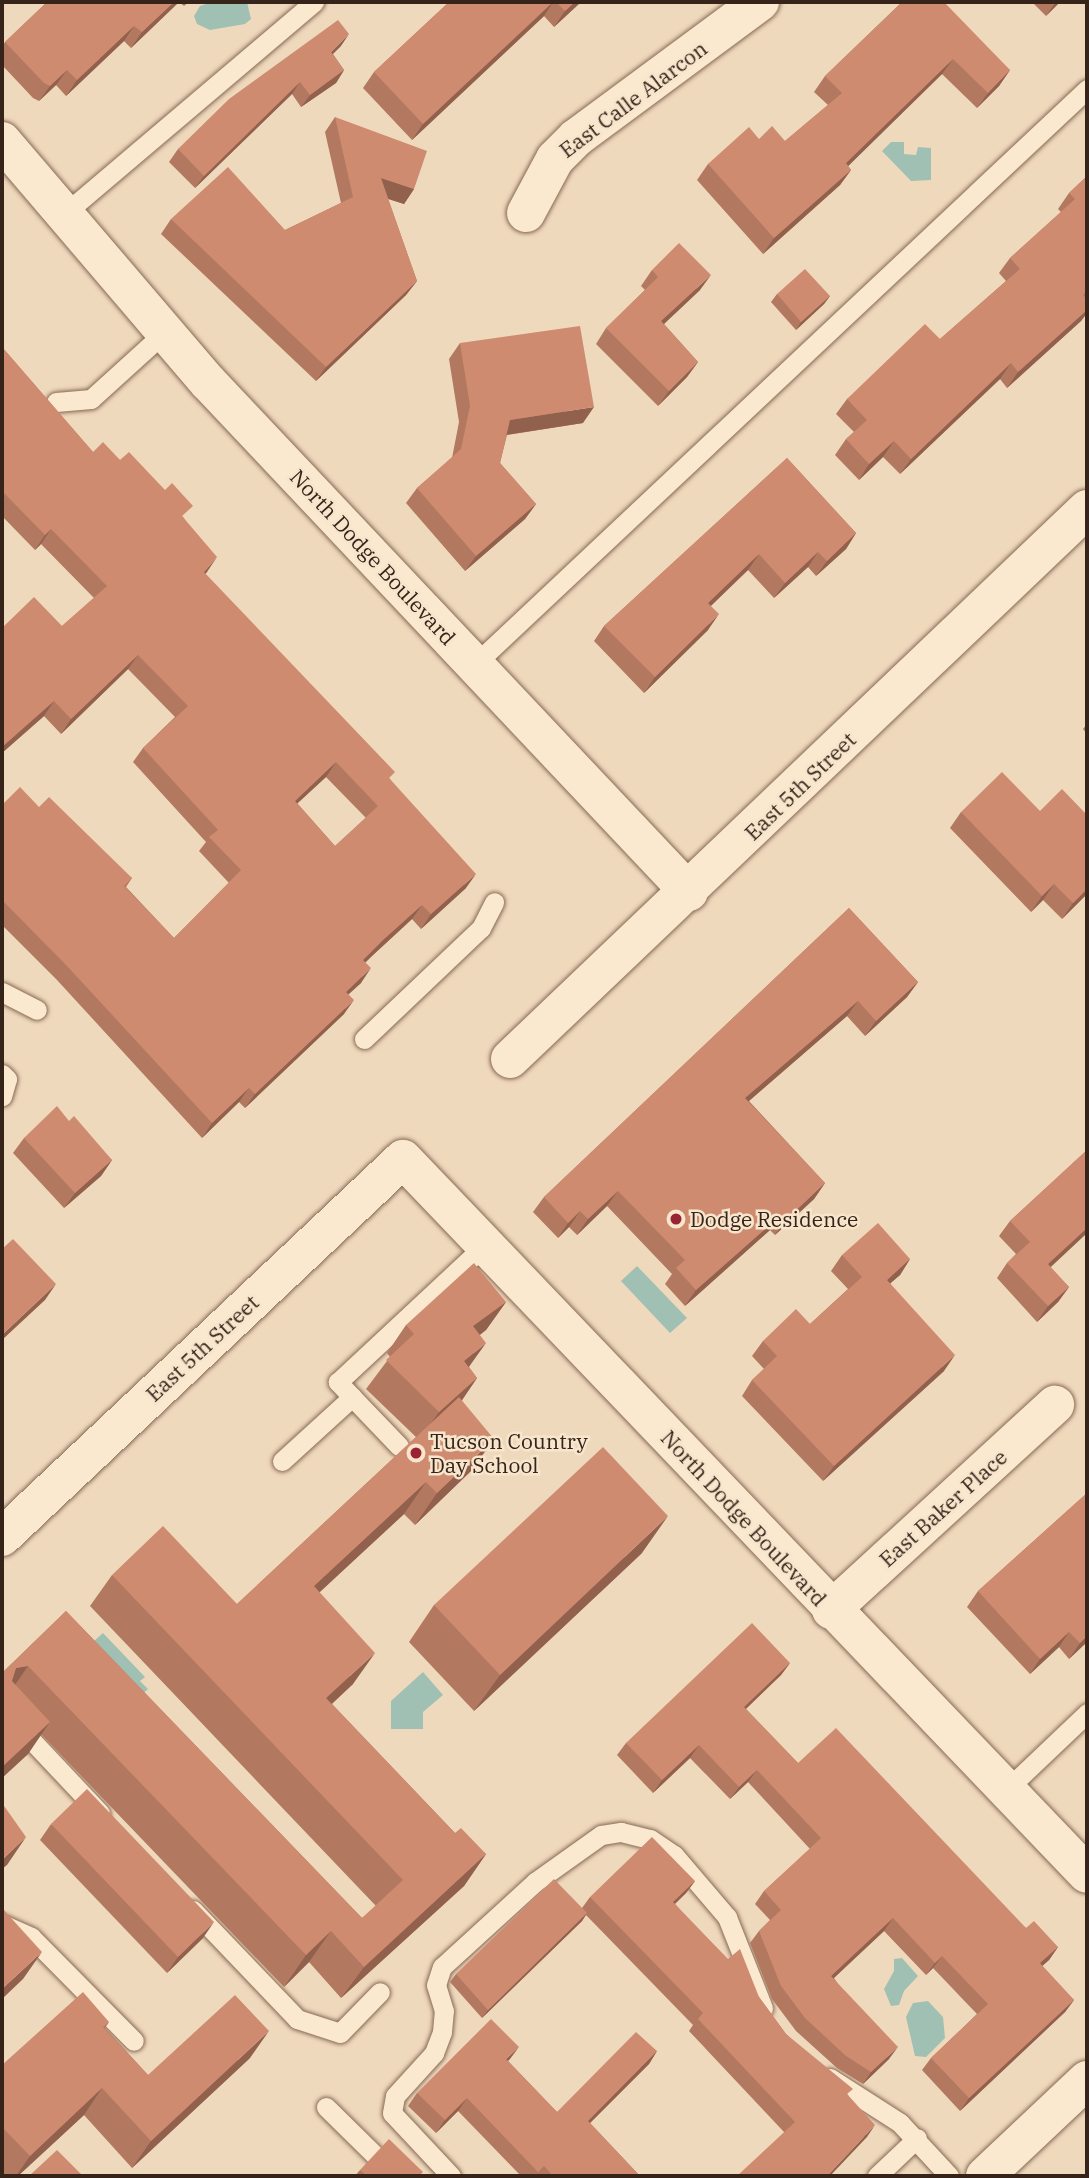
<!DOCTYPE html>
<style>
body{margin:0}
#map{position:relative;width:1089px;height:2178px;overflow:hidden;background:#efd9bc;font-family:"IBM Plex Serif",serif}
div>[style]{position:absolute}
.water>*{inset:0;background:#a0c0b3}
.roads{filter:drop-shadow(0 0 2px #876955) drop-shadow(0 0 2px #876955)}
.service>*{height:19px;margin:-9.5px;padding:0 9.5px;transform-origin:9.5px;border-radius:9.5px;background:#fae8cf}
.minor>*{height:38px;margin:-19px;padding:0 19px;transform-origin:19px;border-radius:19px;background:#fae8cf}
.tertiary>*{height:38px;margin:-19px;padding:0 19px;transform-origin:19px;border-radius:19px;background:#fae8cf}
.wall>*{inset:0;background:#b27860}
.shaded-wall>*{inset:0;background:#91614e}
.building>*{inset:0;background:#cf8b70}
.dots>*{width:19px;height:19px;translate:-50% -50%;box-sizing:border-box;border:4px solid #f7e5cc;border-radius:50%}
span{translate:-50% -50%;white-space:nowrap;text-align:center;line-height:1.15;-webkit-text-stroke:5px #f7e5cc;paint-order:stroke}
.street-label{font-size:21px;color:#36241b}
.poi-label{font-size:21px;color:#36241b}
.left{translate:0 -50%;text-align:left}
.frame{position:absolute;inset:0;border:4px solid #36241b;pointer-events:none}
</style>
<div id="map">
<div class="water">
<i style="clip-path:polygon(212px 2px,247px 2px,251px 19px,245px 24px,210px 30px,197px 24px,194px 16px,200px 6px)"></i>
<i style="clip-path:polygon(891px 142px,904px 142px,904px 154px,916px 155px,918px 147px,931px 148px,931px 180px,911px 181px,882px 151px)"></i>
<i style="clip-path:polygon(637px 1266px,687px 1318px,670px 1333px,621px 1281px)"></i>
<i style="clip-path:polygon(103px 1633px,145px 1677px,140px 1681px,148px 1689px,131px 1705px,85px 1649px)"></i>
<i style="clip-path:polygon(423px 1672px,443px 1695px,423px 1712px,423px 1729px,391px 1729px,391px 1701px)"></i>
<i style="clip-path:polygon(902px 1958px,918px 1976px,904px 1991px,899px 2005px,891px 2006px,884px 1989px,894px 1971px,894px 1959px)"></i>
<i style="clip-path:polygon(928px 2001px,943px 2017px,945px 2038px,926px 2057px,915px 2056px,906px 2017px,913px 2003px)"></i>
</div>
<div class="roads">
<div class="service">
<i style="left:64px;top:214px;width:328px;rotate:-40.3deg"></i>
<i style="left:56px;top:402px;width:35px;rotate:-5deg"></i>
<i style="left:91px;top:399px;width:100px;rotate:-42.2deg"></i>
<i style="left:474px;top:665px;width:841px;rotate:-43.22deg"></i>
<i style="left:2px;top:992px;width:39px;rotate:27deg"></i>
<i style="left:364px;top:1039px;width:161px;rotate:-43.5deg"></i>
<i style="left:481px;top:928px;width:29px;rotate:-63deg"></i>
<i style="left:2px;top:1074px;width:7px;rotate:45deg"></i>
<i style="left:7px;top:1079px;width:18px;rotate:106deg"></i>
<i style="left:352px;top:1397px;width:68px;rotate:46.2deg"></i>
<i style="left:282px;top:1461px;width:95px;rotate:-42.4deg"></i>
<i style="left:352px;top:1397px;width:21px;rotate:-133deg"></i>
<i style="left:338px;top:1382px;width:201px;rotate:-43deg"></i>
<i style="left:2px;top:1709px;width:143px;rotate:46.7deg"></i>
<i style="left:1006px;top:1790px;width:112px;rotate:-43.5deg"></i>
<i style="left:193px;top:1910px;width:151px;rotate:46.3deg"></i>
<i style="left:297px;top:2019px;width:45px;rotate:18deg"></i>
<i style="left:340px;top:2033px;width:57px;rotate:-45.7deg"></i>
<i style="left:2px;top:1924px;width:32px;rotate:24deg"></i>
<i style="left:31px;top:1937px;width:146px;rotate:45.3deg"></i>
<i style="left:830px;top:2078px;width:83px;rotate:32.7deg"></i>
<i style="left:900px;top:2123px;width:72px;rotate:47.2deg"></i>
<i style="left:326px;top:2107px;width:98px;rotate:44.6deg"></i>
<i style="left:451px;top:2176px;width:86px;rotate:-133.1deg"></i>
<i style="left:392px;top:2113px;width:17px;rotate:-80deg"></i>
<i style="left:395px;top:2096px;width:58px;rotate:-47.8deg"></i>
<i style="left:434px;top:2053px;width:22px;rotate:-69deg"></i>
<i style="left:442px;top:2032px;width:21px;rotate:-85deg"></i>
<i style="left:444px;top:2011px;width:27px;rotate:-107deg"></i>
<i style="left:436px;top:1985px;width:19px;rotate:-72deg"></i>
<i style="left:442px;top:1967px;width:126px;rotate:-42.4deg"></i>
<i style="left:535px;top:1882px;width:81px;rotate:-35.5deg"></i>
<i style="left:601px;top:1835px;width:20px;rotate:-9deg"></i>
<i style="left:621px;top:1832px;width:30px;rotate:14deg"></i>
<i style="left:650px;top:1839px;width:29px;rotate:34deg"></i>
<i style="left:674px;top:1855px;width:82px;rotate:49.5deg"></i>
<i style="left:727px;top:1917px;width:98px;rotate:68.4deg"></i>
<i style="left:877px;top:2176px;width:55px;rotate:-43.5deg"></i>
</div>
<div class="minor">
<i style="left:2px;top:141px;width:317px;rotate:49.5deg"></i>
<i style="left:208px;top:382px;width:701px;rotate:46.68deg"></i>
<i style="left:526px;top:213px;width:61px;rotate:-61.8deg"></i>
<i style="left:555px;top:159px;width:30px;rotate:-45deg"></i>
<i style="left:576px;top:138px;width:229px;rotate:-36.5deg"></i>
<i style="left:403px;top:1159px;width:989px;rotate:46.27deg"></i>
<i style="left:831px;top:1610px;width:304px;rotate:-42.5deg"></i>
<i style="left:985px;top:2176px;width:140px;rotate:-43.3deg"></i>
</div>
<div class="tertiary">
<i style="left:510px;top:1059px;width:797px;rotate:-43.63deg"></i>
<i style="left:2px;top:1537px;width:551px;rotate:-43.31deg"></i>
</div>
</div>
<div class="wall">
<i style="clip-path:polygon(47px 2px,179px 2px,131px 48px,124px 41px,66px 96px,56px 85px,39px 101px,33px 98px,2px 65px,2px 47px,5px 42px)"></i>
<i style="clip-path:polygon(179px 2px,189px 2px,184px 6px)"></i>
<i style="clip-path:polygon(449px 2px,581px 2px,554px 27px,544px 16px,412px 140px,363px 88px,374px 72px)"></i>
<i style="clip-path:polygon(902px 2px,1010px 70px,999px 86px,977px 108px,942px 74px,848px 166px,851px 170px,840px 185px,763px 254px,697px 180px,708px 164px,759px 139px,785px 141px,828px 105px,814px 92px,825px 76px)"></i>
<i style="clip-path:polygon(1032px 2px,1060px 2px,1046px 16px)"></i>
<i style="clip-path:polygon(341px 46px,333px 54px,344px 70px,336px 83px,301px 107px,292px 94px,195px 188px,169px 162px,178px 149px)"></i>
<i style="clip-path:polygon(335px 117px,414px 189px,404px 204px,388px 199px,417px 281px,406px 295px,316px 381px,161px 234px,171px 219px,285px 230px,341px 203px,325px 132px)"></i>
<i style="clip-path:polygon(1087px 176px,1087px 297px,1086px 298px,1087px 300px,1087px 313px,1081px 321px,1007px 388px,1000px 379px,900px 474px,883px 457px,859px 480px,835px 455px,846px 439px,854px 432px,836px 414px,847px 399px,940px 339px,1006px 281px,999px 273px,1010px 258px,1061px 212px,1058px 209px,1069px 193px)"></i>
<i style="clip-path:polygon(652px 270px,700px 290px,664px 324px,698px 362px,687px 377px,658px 406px,596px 344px,606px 328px,645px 290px,641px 286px)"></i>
<i style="clip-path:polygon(777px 294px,830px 296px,824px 304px,796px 330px,771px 302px)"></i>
<i style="clip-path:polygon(460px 343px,583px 423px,507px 435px,500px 463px,536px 504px,525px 519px,465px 571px,406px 503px,417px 488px,452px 458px,459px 422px,449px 359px)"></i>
<i style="clip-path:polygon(evenodd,2px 347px,93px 452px,120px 460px,184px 518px,207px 572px,205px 574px,390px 779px,466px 888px,421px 929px,412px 919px,373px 955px,365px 962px,361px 983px,348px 994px,344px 1014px,245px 1108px,239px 1102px,202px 1138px,57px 980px,2px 925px,2px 805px,39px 807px,132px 878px,126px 887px,174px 938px,229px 883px,199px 851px,206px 842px,133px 762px,143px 748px,175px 717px,128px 669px,61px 734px,44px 716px,2px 753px,2px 628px,62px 626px,94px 598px,41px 544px,35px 550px,2px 516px,2px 347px,326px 777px,366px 818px,335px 846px,297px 803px,326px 777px)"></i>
<i style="clip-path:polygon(787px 458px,856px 533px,846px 549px,816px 576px,808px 567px,774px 598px,748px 570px,711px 606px,708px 630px,644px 693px,594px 641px,604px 626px)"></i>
<i style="clip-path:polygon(1087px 724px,1087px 734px,1083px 729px)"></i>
<i style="clip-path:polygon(1040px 811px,1087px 815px,1087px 894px,1062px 919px,1043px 900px,1031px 912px,950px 828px,961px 812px)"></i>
<i style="clip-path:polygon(849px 908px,918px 982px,907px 997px,865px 1036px,847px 1016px,749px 1101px,825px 1183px,814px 1199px,775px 1235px,770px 1230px,685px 1306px,665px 1284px,672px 1274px,607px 1206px,577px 1235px,569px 1227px,558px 1238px,533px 1212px,544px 1197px)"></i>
<i style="clip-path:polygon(69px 1121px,112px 1160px,101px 1176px,64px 1208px,13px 1153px,24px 1138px)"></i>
<i style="clip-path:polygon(1087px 1150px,1087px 1233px,1050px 1267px,1069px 1287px,1058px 1302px,1037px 1322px,997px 1278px,1007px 1263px,1016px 1254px,999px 1236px,1010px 1221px)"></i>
<i style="clip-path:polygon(842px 1255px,910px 1259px,900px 1275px,890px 1283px,944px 1371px,823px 1481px,742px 1396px,752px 1380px,764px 1369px,752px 1356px,763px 1341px,810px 1324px,848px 1289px,831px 1271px)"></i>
<i style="clip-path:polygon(506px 1302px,486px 1330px,480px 1335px,469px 1367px,477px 1378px,462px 1400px,472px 1470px,415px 1525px,404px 1514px,319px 1592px,353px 1684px,332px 1704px,455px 1833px,486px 1854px,464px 1886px,341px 1998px,309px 1962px,284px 1987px,41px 1734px,28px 1754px,2px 1778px,2px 1673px,66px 1611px,362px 1918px,376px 1906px,90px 1606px,112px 1575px,237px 1604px,416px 1437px,366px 1389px,390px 1357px,387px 1353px,406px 1325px)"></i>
<i style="clip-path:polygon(1087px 1493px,1087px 1642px,1069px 1659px,1059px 1647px,1030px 1674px,967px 1607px,978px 1591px)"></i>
<i style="clip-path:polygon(642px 1553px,474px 1711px,409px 1642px,434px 1605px)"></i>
<i style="clip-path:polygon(790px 1663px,781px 1675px,746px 1709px,798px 1763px,1026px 1928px,1058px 1947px,1049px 1960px,1042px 1966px,1074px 2000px,1065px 2012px,960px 2111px,922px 2070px,931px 2058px,977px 2014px,933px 1968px,926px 1975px,884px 1931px,834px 1978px,889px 2059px,863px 2084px,837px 2068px,796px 2031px,772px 1999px,750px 1943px,759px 1931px,770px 1920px,755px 1904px,764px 1891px,810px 1849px,748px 1782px,730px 1799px,690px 1758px,653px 1793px,617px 1755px,626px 1743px)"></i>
<i style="clip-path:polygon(51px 1824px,203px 1938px,167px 1973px,40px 1840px)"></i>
<i style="clip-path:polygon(695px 1881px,686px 1893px,675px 1904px,759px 1997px,786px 2034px,848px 2095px,867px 2137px,784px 2132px,689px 2031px,693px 2025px,586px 1915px,582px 1921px,482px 2018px,450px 1982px,456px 1974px,582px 1908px,590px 1897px)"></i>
<i style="clip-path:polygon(109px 2022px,105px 2028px,148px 2075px,250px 2058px,132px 2168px,84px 2115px,18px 2176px,5px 2176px,2px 2173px,2px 2065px)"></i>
<i style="clip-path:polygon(657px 2051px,649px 2064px,590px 2123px,640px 2176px,521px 2176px,458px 2111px,436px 2133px,408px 2106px,417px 2093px,508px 2061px,557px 2112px)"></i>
<i style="clip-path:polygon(360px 2170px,420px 2176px,355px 2176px)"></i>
</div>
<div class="shaded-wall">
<i style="clip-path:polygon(174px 2px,179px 2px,131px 48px,142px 32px)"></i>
<i style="clip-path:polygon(553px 2px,544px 16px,412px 140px,423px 124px)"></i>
<i style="clip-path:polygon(575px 2px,581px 2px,554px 27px,565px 11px)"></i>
<i style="clip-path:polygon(1056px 2px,1060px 2px,1046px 16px)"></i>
<i style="clip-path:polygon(134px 26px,124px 41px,66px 96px,77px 80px)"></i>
<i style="clip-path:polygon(349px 34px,341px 46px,322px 64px,331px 52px)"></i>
<i style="clip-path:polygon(953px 59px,942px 74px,835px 179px,846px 163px)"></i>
<i style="clip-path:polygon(67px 70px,56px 85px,39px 101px,50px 86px)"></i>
<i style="clip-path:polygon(344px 70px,336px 83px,301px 107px,310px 95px)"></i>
<i style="clip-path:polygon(1010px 70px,999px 86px,977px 108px,988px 93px)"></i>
<i style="clip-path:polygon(300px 82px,292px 94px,195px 188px,204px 176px)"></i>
<i style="clip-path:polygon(851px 170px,840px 185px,763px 254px,774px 238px)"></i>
<i style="clip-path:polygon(381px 178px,414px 189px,404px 204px,371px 193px)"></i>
<i style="clip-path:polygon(711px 275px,700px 290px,650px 337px,661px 321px)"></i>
<i style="clip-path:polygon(417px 281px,406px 295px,316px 381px,326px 367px)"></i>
<i style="clip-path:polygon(830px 296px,824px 304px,796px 330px,801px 322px)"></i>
<i style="clip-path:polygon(1087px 310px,1087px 313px,1081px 321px,1007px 388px,1018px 372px)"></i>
<i style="clip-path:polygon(698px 362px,687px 377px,658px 406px,669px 391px)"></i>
<i style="clip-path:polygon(1011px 363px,1000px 379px,900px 474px,911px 459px)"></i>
<i style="clip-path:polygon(594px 407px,583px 423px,499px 436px,510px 420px)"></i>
<i style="clip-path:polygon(894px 441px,883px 457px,859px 480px,869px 464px)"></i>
<i style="clip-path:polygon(536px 504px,525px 519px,465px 571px,476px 556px)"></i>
<i style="clip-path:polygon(51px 529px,41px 544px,35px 550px,45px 535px)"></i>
<i style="clip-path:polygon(856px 533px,846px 549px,816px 576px,827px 561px)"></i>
<i style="clip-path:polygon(818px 552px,808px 567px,774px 598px,785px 583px)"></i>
<i style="clip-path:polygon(759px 554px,748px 570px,697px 619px,708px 603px)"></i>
<i style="clip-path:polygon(217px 557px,207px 572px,194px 586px,204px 572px)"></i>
<i style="clip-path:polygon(719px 614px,708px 630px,644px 693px,655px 677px)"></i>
<i style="clip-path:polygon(138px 655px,128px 669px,61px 734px,71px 719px)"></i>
<i style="clip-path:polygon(54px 701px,44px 716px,2px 753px,2px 747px)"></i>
<i style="clip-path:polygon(336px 762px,326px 777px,285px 815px,295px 801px)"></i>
<i style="clip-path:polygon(476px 874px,466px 888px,421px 929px,431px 914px)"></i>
<i style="clip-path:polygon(1054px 884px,1043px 900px,1031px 912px,1042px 896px)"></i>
<i style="clip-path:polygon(1087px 889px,1087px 894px,1062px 919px,1073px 903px)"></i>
<i style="clip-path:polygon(422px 905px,412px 919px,373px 955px,353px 975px,363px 960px,383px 940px)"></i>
<i style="clip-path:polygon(371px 968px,361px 983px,336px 1006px,346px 992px)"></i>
<i style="clip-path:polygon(918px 982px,907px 997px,865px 1036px,876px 1021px)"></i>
<i style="clip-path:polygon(354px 1000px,344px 1014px,245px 1108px,255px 1094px)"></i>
<i style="clip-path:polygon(858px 1001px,847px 1016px,735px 1113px,745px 1098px)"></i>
<i style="clip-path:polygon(249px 1088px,239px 1102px,202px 1138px,212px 1123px)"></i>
<i style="clip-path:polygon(112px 1160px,101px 1176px,64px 1208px,75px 1193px)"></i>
<i style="clip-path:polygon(825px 1183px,814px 1199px,775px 1235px,786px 1220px)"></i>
<i style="clip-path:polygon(618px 1191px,607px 1206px,577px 1235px,588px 1219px)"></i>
<i style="clip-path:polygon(580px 1211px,569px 1227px,558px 1238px,568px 1223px)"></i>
<i style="clip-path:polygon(781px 1215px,770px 1230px,685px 1306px,696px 1290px)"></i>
<i style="clip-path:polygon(1087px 1228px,1087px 1233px,1037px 1280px,1048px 1264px)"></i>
<i style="clip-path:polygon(910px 1259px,900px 1275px,876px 1296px,887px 1280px)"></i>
<i style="clip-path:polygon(56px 1284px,45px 1300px,2px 1340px,2px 1335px)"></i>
<i style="clip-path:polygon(1069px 1287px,1058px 1302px,1037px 1322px,1048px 1306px)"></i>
<i style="clip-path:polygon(506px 1302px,486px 1330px,453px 1354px,473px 1326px)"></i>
<i style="clip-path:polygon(486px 1343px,466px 1371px,464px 1361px)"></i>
<i style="clip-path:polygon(955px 1355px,944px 1371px,823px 1481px,834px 1466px)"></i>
<i style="clip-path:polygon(477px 1378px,458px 1406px,419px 1440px,439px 1412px)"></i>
<i style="clip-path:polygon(494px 1439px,472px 1470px,415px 1525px,437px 1493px)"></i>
<i style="clip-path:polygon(426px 1482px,404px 1514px,292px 1618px,314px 1586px)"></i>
<i style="clip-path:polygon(668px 1516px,642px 1553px,474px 1711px,500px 1675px)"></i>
<i style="clip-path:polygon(1069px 1632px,1059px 1647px,1030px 1674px,1040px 1659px)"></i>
<i style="clip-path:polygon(1087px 1636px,1087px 1642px,1069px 1659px,1080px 1643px)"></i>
<i style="clip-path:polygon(375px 1653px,353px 1684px,304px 1729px,326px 1698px)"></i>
<i style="clip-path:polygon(790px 1663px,781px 1675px,735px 1719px,744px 1707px)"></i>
<i style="clip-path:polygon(28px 1666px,6px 1698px,16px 1668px)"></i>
<i style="clip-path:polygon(50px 1722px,28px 1754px,2px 1778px,2px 1767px)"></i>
<i style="clip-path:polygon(699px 1745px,690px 1758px,653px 1793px,662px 1780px)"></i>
<i style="clip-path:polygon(757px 1770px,748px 1782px,730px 1799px,739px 1787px)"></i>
<i style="clip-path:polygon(26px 1837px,7px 1865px,2px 1869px,2px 1860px)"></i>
<i style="clip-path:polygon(486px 1854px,464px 1886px,341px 1998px,364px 1967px)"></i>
<i style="clip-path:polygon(695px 1881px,686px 1893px,664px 1914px,673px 1902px)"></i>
<i style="clip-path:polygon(587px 1913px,582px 1921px,482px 2018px,488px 2010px)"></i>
<i style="clip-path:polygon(893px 1918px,884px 1931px,822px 1989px,831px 1976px)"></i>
<i style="clip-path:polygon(214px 1922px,203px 1938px,167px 1973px,178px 1957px)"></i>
<i style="clip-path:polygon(331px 1931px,309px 1962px,284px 1987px,306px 1955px)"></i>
<i style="clip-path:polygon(1058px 1947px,1049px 1960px,1031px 1976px,1040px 1963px)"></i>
<i style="clip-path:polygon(42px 1952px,23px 1979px,2px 1999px,2px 1989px)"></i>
<i style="clip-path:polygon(942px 1956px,933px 1968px,926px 1975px,935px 1963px)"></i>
<i style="clip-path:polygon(1074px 2000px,1065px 2012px,960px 2111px,969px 2098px)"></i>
<i style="clip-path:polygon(269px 2031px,250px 2058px,132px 2168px,151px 2141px)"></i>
<i style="clip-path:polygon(519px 2047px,510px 2059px,498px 2071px,506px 2059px)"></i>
<i style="clip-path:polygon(898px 2047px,889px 2059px,863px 2084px,871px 2072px)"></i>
<i style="clip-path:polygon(657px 2051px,649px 2064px,579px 2134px,588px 2121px)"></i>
<i style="clip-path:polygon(102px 2088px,84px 2115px,18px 2176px,16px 2176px,30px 2156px)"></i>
<i style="clip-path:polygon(467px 2098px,458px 2111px,436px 2133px,445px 2120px)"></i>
<i style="clip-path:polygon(875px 2125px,867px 2137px,830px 2176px,827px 2176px)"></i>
</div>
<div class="building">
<i style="clip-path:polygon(47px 2px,174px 2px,142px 32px,134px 26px,77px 80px,67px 70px,50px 86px,44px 83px,5px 42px)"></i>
<i style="clip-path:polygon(449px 2px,553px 2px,423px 124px,374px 72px)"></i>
<i style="clip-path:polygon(556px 2px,575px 2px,565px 11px)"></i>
<i style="clip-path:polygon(902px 2px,944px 2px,1010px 70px,988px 93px,953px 59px,846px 163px,851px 170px,774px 238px,708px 164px,749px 127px,759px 139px,772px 126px,785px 141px,842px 93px,825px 76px)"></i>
<i style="clip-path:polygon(338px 20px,349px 34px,331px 52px,344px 70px,310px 95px,300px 82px,204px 176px,178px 149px,229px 99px)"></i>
<i style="clip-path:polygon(335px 117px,427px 151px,414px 189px,381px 178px,417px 281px,326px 367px,171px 219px,228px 167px,285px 230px,353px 197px)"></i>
<i style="clip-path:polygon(1087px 176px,1087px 291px,1083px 295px,1087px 300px,1087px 310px,1018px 372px,1011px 363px,911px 459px,894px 441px,869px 464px,846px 439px,867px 420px,847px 399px,925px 324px,940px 339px,1020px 269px,1010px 258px,1075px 199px,1069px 193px)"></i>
<i style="clip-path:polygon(679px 243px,711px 275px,661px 321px,698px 362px,669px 391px,606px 328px,658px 277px,652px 270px)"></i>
<i style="clip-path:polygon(805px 269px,830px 296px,801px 322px,777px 294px)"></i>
<i style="clip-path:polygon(580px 326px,594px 407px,510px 420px,500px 463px,536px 504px,476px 556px,417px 488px,461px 449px,470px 406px,460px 343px)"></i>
<i style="clip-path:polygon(evenodd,2px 347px,93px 452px,103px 442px,120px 460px,129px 452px,165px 490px,172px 483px,193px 506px,182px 516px,217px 557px,204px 572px,395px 772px,389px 778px,476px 874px,431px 914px,422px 905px,383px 940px,363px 960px,371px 968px,346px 992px,354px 1000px,255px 1094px,249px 1088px,212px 1123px,67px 966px,2px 900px,2px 805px,20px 787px,39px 807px,49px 797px,132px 878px,124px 886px,174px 938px,241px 870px,209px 837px,218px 830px,143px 748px,188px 706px,138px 655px,71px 719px,54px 701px,2px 747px,2px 628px,34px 597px,62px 626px,107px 586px,51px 529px,45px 535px,3px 492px,2px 492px,2px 347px,336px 762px,378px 806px,335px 846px,295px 801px,336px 762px)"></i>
<i style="clip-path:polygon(787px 458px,856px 533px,827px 561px,818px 552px,785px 583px,759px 554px,708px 603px,719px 614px,655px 677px,604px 626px)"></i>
<i style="clip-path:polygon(1002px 772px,1040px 811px,1062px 789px,1087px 815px,1087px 889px,1073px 903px,1054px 884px,1042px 896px,961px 812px)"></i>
<i style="clip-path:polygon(849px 908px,918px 982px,876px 1021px,858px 1001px,745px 1098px,825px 1183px,786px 1220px,781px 1215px,696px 1290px,676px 1268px,685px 1260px,618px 1191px,588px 1219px,580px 1211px,568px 1223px,544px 1197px)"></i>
<i style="clip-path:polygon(57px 1106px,69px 1121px,74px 1116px,112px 1160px,75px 1193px,24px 1138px)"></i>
<i style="clip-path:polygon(1087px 1150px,1087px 1228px,1048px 1264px,1069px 1287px,1048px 1306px,1007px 1263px,1030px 1242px,1010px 1221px)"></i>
<i style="clip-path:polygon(878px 1223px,910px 1259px,887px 1280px,955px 1355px,834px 1466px,752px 1380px,777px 1356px,763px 1341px,796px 1309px,810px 1324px,862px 1277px,842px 1255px)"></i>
<i style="clip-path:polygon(13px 1239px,56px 1284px,2px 1335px,2px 1249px)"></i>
<i style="clip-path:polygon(474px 1263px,506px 1302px,473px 1326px,486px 1343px,464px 1361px,477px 1378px,439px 1412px,386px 1360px,414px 1334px,406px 1325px)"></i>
<i style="clip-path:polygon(459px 1397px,494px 1439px,437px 1493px,426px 1482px,314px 1586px,375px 1653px,326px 1698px,455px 1833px,461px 1828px,486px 1854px,364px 1967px,331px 1931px,306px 1955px,28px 1666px,16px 1668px,12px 1681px,50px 1722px,2px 1767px,2px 1673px,66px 1611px,362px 1918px,403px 1880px,112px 1575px,163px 1526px,237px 1604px)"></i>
<i style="clip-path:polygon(603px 1447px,668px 1516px,500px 1675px,434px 1605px)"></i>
<i style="clip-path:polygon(1087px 1493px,1087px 1636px,1080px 1643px,1069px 1632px,1040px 1659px,978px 1591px)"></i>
<i style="clip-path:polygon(752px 1623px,790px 1663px,744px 1707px,798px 1763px,836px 1728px,1026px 1928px,1034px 1921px,1058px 1947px,1040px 1963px,1074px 2000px,969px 2098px,931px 2058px,988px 2004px,942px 1956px,935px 1963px,893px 1918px,831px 1976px,898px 2047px,871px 2072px,846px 2056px,805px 2018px,781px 1986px,759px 1931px,781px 1910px,764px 1891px,821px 1838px,757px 1770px,739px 1787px,699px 1745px,662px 1780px,626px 1743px)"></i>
<i style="clip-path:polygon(87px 1789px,214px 1922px,178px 1957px,51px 1824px)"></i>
<i style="clip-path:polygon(2px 1803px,26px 1837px,2px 1860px)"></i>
<i style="clip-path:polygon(652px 1837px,695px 1881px,673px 1902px,728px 1959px,740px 1949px,759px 1997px,786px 2034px,853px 2089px,847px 2094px,875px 2125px,827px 2176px,737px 2176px,795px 2122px,698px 2019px,703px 2013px,590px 1897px)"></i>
<i style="clip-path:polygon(554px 1879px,587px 1913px,488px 2010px,456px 1974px)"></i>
<i style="clip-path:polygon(2px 1908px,42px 1952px,2px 1989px)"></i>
<i style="clip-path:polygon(83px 1992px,109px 2022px,103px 2027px,148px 2075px,235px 1995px,269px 2031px,151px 2141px,102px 2088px,30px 2156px,2px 2127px,2px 2065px)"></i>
<i style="clip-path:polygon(491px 2019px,519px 2047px,506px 2059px,557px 2112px,636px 2032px,657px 2051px,588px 2121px,640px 2176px,553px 2176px,544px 2166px,538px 2172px,467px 2098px,445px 2120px,417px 2093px)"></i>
<i style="clip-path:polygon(389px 2139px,423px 2172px,419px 2176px,367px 2176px,360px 2170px)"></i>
<i style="clip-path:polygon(57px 2150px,83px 2176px,29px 2176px)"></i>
</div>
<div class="dots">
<i style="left:676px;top:1219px;background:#992333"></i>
<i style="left:416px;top:1453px;background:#992333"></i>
</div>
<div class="street-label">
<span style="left:633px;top:99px;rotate:-37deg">East Calle Alarcon</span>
<span style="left:373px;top:557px;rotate:47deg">North Dodge Boulevard</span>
<span style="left:800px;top:786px;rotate:-44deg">East 5th Street</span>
<span style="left:202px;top:1348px;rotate:-43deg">East 5th Street</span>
<span style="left:943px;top:1508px;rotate:-42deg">East Baker Place</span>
<span style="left:744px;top:1518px;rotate:47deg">North Dodge Boulevard</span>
</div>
<div class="poi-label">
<span class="left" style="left:690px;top:1219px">Dodge Residence</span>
<span class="left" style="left:430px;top:1453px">Tucson Country<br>Day School</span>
</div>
<div class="frame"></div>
</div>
